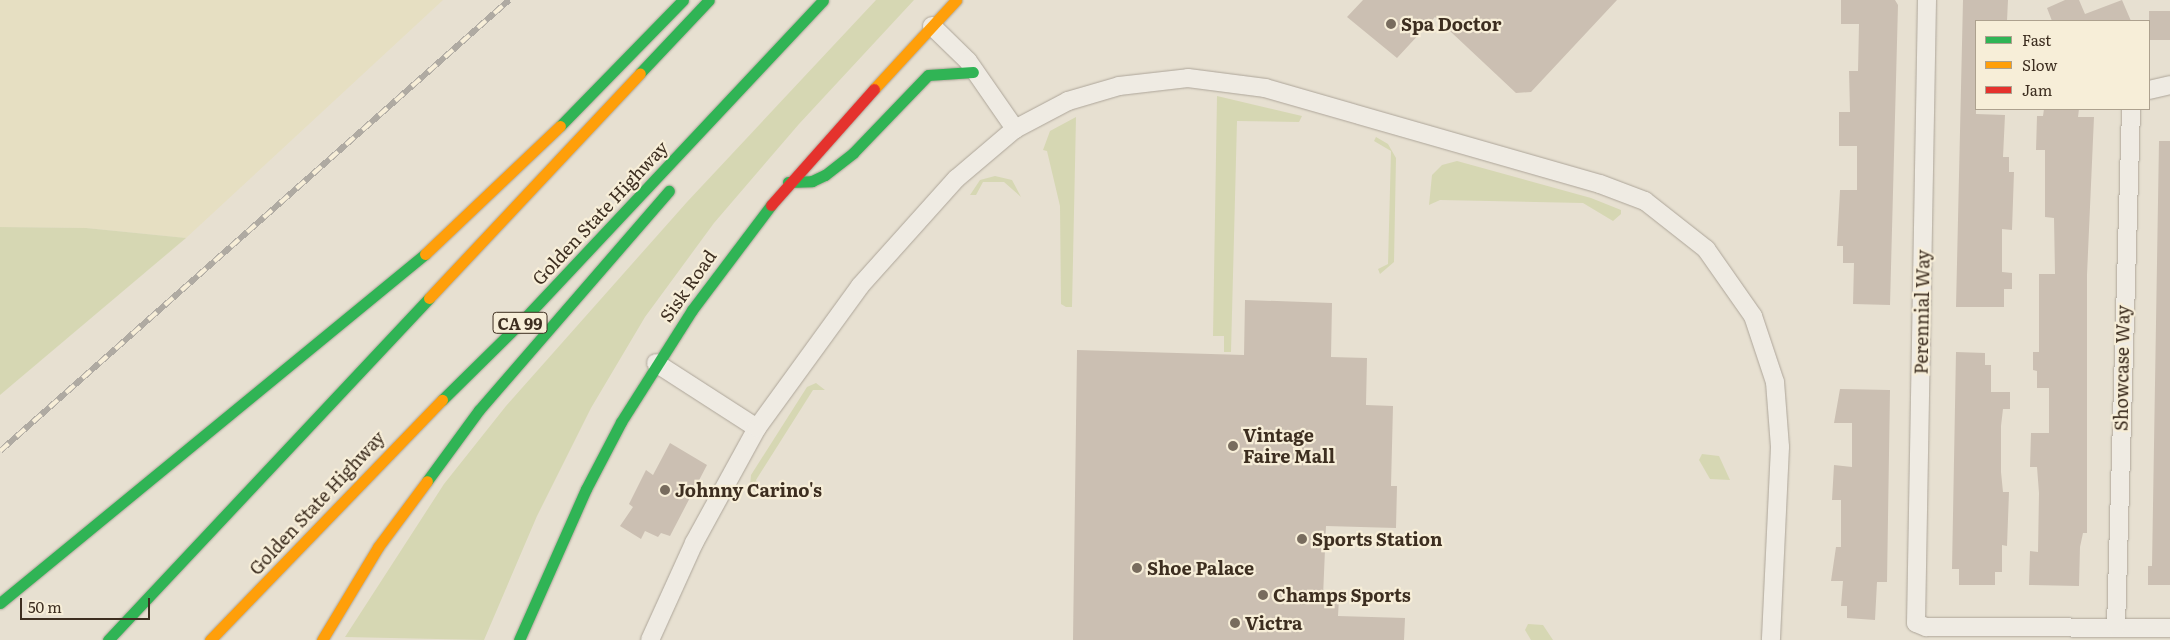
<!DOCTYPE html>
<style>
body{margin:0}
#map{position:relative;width:2170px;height:640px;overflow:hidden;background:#e7e0d1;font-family:Literata,serif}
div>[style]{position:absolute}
.farmland>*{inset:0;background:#e6dfc2}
.green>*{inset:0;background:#d6d7b3}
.building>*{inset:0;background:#cbbfb2}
.roads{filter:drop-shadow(0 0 1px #ada599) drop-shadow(0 0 1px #ada599)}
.street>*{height:18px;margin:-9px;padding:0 9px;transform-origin:9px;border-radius:9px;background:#efebe3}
.fast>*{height:11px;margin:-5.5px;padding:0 5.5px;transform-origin:5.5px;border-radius:5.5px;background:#30b455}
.slow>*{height:11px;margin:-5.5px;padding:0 5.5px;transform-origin:5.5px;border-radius:5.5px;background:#ff9f0a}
.jam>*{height:11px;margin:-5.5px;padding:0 5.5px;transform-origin:5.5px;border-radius:5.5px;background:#e5322d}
.rail>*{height:5.5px;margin-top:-2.75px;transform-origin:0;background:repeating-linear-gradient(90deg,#f7eed8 0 11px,#afaaa2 0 22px);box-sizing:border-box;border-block:1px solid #afaaa2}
.dots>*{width:14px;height:14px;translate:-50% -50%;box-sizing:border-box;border:2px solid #f7eed8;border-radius:50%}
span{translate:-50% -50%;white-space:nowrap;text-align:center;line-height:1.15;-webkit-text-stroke:4.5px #f7eed8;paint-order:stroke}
.shield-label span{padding:1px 4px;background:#f7eed8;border:1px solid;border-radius:4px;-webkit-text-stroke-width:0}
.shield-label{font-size:16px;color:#3d2e20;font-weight:700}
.poi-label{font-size:18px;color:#3d2e20;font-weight:700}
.left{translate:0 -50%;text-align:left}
.street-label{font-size:18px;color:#3d2e20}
.legend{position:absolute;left:1975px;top:20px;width:175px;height:90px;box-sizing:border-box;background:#f7eed8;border:1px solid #ada18e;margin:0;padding:6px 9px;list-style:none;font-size:15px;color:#3d2e20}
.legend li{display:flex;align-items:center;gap:10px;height:25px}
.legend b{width:25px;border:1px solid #ada18e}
.scale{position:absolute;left:20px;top:598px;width:130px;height:22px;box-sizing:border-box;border:2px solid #3d2e20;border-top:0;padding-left:6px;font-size:15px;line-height:18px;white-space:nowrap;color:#3d2e20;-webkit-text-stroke:4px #f7eed8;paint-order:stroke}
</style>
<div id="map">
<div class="farmland">
<i style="clip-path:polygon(0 0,443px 0,186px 238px,86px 228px,0 227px)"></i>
</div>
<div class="green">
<i style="clip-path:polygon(876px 0,914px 0,799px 124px,714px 223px,645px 317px,591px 408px,537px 516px,484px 640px,345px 637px,444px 484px,506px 406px,687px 202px)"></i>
<i style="clip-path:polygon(1217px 96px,1302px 116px,1299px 122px,1237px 121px,1231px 352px,1224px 352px,1224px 336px,1213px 336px)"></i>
<i style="clip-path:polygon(1076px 117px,1072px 307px,1066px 307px,1061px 304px,1060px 206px,1047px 151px,1043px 150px,1050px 131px)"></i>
<i style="clip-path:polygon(1376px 137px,1388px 144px,1396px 158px,1394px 262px,1380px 274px,1378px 269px,1388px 264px,1391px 151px,1374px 141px)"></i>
<i style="clip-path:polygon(1457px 161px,1591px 198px,1621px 210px,1621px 214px,1613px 221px,1583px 203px,1440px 200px,1429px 205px,1432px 175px,1442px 165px)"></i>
<i style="clip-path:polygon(995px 176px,1012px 180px,1021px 197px,1004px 182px,983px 182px,976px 195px,970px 195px,980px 180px)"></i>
<i style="clip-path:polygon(0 227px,86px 228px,186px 238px,0 395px)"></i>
<i style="clip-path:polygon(816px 383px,825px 390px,813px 390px,756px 480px,761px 491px,757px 493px,750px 486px,751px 475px,807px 387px)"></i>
<i style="clip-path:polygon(1702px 454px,1719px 456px,1730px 480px,1710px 479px,1699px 460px)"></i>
<i style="clip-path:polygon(1528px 624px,1543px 625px,1553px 640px,1531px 640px,1525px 630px)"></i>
</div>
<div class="building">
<i style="clip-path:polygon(1363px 0,1617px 0,1531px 92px,1516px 93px,1435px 17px,1397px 58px,1347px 17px)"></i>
<i style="clip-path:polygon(1841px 0,1895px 0,1898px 5px,1890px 305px,1853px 304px,1854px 263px,1843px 263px,1843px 246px,1837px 246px,1840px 190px,1857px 190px,1857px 146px,1839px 146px,1839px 112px,1850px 112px,1849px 71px,1858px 71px,1859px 24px,1841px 24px)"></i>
<i style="clip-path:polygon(1963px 0,2008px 0,2007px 21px,1976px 21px,1976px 114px,2005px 115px,2003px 157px,2009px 157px,2009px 172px,2014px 172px,2012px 230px,2002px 229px,2002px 272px,2012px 273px,2012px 289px,2004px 289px,2004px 307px,1956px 307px)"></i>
<i style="clip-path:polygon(2065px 0,2079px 0,2085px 14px,2122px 0,2131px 21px,2052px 21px,2047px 8px)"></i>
<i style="clip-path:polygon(2149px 11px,2170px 11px,2170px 40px,2149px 40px)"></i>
<i style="clip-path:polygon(2044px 109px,2079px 109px,2078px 117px,2094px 117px,2087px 275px,2087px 533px,2083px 533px,2080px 547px,2079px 586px,2029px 585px,2030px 551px,2038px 552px,2039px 493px,2037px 467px,2030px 467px,2031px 433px,2049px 433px,2049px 388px,2037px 388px,2037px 371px,2033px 370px,2033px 352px,2039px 352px,2039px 274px,2055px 274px,2054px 218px,2045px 217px,2045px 150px,2036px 150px,2037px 116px,2043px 116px)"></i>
<i style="clip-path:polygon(2159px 141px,2170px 141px,2170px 585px,2148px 585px,2148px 566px,2152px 566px)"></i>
<i style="clip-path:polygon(1245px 300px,1332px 303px,1331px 357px,1367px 358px,1366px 405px,1393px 406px,1391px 486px,1397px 486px,1396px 528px,1326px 526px,1323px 597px,1339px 598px,1338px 616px,1405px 618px,1404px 640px,1073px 640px,1077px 350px,1244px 355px)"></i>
<i style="clip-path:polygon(1956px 352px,1985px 353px,1985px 365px,1991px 365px,1991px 392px,2010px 392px,2010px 409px,2003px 409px,2001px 426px,2001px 472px,2003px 492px,2009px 492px,2007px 546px,2002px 545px,2002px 572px,1995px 572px,1995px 585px,1959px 585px,1959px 569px,1952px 569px)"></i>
<i style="clip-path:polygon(1840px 389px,1890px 390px,1887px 582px,1877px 582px,1875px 620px,1847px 618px,1847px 606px,1841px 606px,1843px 581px,1831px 581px,1836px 547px,1841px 547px,1841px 500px,1832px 500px,1834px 465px,1852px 467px,1852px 423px,1834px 423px)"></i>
<i style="clip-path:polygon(670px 443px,707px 465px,670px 536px,661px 533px,658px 537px,645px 531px,641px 539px,620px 526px,633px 507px,629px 504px,646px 470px,653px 475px)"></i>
</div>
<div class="roads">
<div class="street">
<i style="left:1927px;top:0;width:623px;rotate:91.01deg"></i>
<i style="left:1916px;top:623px;width:11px;rotate:22deg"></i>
<i style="left:1926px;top:627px;width:244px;rotate:0.2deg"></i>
<i style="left:932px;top:26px;width:50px;rotate:44.2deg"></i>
<i style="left:968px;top:61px;width:83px;rotate:55.3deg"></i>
<i style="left:2149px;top:90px;width:22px;rotate:-13deg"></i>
<i style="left:656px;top:363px;width:120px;rotate:32.8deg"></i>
<i style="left:2116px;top:627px;width:518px;rotate:-88.34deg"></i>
<i style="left:650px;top:640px;width:107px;rotate:-65.6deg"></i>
<i style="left:694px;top:543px;width:131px;rotate:-61.3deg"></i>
<i style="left:757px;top:428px;width:175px;rotate:-54deg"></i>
<i style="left:860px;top:286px;width:144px;rotate:-48.1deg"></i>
<i style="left:956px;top:179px;width:77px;rotate:-40.3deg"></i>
<i style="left:1015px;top:129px;width:60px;rotate:-27.8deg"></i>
<i style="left:1068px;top:101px;width:53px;rotate:-16.4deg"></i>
<i style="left:1119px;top:86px;width:69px;rotate:-6.6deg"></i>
<i style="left:1188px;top:78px;width:78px;rotate:7.4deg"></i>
<i style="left:1265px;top:88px;width:348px;rotate:16deg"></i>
<i style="left:1600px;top:184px;width:48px;rotate:20.7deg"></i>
<i style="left:1645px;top:201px;width:78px;rotate:38.2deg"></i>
<i style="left:1706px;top:249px;width:82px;rotate:55deg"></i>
<i style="left:1753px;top:316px;width:70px;rotate:71.6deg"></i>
<i style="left:1775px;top:382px;width:65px;rotate:85.6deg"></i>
<i style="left:1780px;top:447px;width:193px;rotate:92.7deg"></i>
</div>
<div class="fast">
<i style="left:640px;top:73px;width:100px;rotate:-46.6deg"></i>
<i style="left:560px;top:126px;width:176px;rotate:-45.7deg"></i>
<i style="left:788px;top:182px;width:24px;rotate:-2deg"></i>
<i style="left:812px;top:181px;width:14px;rotate:-25deg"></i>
<i style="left:825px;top:175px;width:36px;rotate:-38deg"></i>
<i style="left:853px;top:153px;width:108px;rotate:-46.1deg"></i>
<i style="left:928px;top:75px;width:45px;rotate:-3.8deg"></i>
<i style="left:442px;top:400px;width:111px;rotate:-44.6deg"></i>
<i style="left:521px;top:322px;width:441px;rotate:-46.8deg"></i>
<i style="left:427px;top:481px;width:88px;rotate:-53.8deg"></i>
<i style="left:479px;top:410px;width:290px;rotate:-49.1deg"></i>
<i style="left:0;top:603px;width:550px;rotate:-39.39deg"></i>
<i style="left:108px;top:640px;width:469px;rotate:-46.8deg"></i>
<i style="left:519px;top:640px;width:165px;rotate:-66.1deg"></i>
<i style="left:586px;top:489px;width:76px;rotate:-62.4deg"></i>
<i style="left:621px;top:422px;width:133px;rotate:-57.6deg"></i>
<i style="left:692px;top:310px;width:131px;rotate:-53deg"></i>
</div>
<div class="slow">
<i style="left:874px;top:89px;width:121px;rotate:-47.3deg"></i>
<i style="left:425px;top:254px;width:186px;rotate:-43.5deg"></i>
<i style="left:429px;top:298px;width:308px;rotate:-46.8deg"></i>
<i style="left:210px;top:640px;width:334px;rotate:-46deg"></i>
<i style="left:322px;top:640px;width:109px;rotate:-58.9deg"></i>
<i style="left:378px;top:547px;width:82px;rotate:-53.4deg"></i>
</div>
<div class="jam">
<i style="left:771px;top:205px;width:155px;rotate:-48.4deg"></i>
</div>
</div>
<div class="rail">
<i style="left:0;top:451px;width:680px;rotate:-41.54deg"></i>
</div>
<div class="dots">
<i style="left:1391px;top:24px;background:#786c5e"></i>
<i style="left:1233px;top:446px;background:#786c5e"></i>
<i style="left:665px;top:490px;background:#786c5e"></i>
<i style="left:1302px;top:539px;background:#786c5e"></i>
<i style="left:1137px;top:568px;background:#786c5e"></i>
<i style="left:1263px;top:595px;background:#786c5e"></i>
<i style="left:1235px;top:623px;background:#786c5e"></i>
</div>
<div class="shield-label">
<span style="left:520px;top:323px">CA 99</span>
</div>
<div class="poi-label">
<span class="left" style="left:1401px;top:24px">Spa Doctor</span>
<span class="left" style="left:1243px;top:446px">Vintage<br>Faire Mall</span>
<span class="left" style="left:675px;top:490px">Johnny Carino's</span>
<span class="left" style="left:1312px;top:539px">Sports Station</span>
<span class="left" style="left:1147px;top:568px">Shoe Palace</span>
<span class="left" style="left:1273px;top:595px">Champs Sports</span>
<span class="left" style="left:1245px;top:623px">Victra</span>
</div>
<div class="street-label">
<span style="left:600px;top:213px;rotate:-47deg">Golden State Highway</span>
<span style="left:688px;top:286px;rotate:-55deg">Sisk Road</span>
<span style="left:1922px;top:312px;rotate:-89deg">Perennial Way</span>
<span style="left:2122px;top:368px;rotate:-89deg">Showcase Way</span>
<span style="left:317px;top:503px;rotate:-47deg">Golden State Highway</span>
</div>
<ul class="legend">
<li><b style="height:6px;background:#30b455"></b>Fast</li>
<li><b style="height:6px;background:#ff9f0a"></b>Slow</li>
<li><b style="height:6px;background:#e5322d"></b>Jam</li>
</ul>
<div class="scale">50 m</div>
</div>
